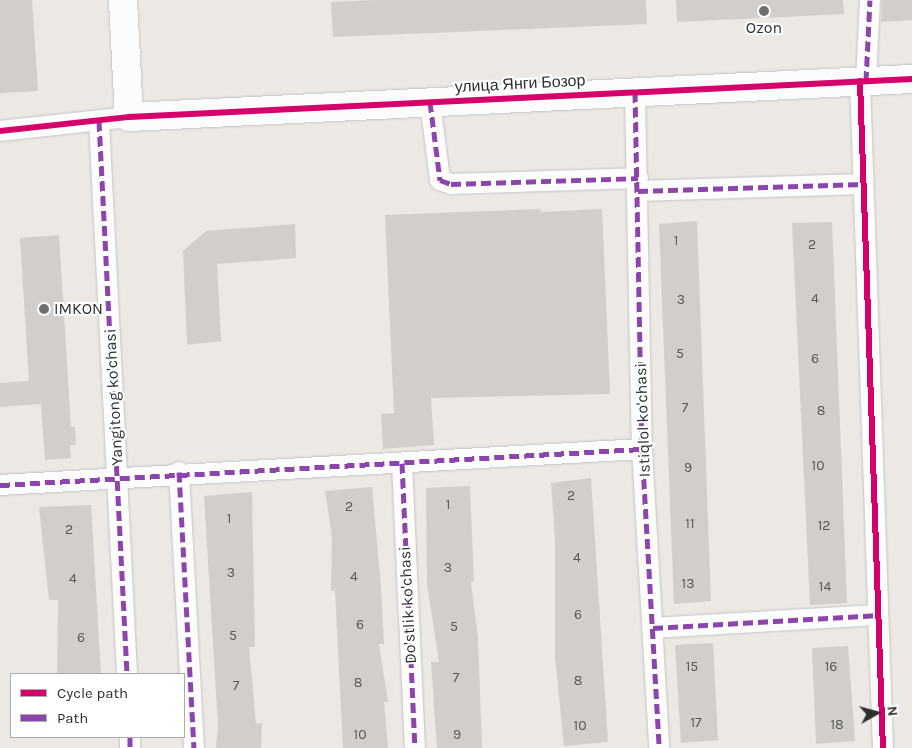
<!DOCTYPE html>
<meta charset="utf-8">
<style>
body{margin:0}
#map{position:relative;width:912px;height:748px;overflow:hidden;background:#ece8e4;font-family:Karla,sans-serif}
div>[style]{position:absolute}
.building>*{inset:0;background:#d1cecb}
.roads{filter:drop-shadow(0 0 1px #c5c4c5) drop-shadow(0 0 1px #c5c4c5)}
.street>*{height:20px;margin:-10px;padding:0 10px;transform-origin:10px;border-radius:10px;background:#fcfcfb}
.secondary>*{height:28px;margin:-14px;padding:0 14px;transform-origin:14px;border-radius:14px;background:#fcfcfb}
.quiet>*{height:5px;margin-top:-2.5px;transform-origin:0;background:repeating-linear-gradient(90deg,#8e44ad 0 10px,transparent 0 15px)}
.cycleway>*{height:6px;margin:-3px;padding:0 3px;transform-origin:3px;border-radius:3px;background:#d6006c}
.dots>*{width:14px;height:14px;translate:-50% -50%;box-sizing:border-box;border:2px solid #fff;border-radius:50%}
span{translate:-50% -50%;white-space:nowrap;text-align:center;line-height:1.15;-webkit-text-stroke:4px #fff;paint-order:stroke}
.number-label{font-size:14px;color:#585857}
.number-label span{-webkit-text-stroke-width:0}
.poi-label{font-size:16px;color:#2e2e2e}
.left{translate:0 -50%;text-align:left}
.street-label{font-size:16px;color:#2e2e2e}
.legend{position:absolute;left:10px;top:673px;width:175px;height:65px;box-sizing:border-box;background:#fff;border:1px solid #ababab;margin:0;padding:6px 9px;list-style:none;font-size:15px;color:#2e2e2e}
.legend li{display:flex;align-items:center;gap:10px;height:25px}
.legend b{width:25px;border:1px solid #ababab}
.north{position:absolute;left:852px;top:688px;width:50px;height:50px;-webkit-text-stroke:4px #fff;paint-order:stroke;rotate:83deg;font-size:14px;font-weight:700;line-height:20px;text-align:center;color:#2e2e2e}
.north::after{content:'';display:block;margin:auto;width:18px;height:22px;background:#2e2e2e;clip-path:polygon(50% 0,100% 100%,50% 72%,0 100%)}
</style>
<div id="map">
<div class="building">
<i style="clip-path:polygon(0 0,32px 0,38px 91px,0 93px)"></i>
<i style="clip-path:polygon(374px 0,646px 0,647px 24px,333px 37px,331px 2px)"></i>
<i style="clip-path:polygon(676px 0,843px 0,844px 14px,677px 22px)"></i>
<i style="clip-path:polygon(882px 0,912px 0,912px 20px,881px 22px)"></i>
<i style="clip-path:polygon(540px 209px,541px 212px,602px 209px,610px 394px,431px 398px,434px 445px,383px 449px,381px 414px,394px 413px,385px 215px)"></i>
<i style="clip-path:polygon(697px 221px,711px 601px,674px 604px,659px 224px)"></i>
<i style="clip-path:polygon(832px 222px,847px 603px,810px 605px,792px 223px)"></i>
<i style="clip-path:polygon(295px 224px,296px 258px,217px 264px,221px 341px,187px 345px,183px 251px,206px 231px)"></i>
<i style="clip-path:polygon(59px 235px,71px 427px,75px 427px,76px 445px,70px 445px,71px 458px,45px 460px,41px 404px,0 407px,0 383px,29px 381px,20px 238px)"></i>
<i style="clip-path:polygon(591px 478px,608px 742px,564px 746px,555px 657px,555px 538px,551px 483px)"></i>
<i style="clip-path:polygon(470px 486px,474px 581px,471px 582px,478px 639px,482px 748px,437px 748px,431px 662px,439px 662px,427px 584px,426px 488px)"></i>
<i style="clip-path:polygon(372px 487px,381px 587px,384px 644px,379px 644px,388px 702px,384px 702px,388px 748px,343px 748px,335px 591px,331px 591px,332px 537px,325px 491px)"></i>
<i style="clip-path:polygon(252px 492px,255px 647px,249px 647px,256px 724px,262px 723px,261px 748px,216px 748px,218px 725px,204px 496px)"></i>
<i style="clip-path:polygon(91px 505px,101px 674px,57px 674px,58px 600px,49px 600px,39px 507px)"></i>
<i style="clip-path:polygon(713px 643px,718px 740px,681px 743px,675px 645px)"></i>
<i style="clip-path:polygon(848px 646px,855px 741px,816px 744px,812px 648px)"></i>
</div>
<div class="roads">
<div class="street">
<i style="left:860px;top:81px;width:667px;rotate:88.03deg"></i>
<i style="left:866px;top:81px;width:81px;rotate:-87.2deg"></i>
<i style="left:635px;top:92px;width:357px;rotate:88.9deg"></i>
<i style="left:642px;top:449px;width:299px;rotate:86.7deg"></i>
<i style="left:430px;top:102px;width:79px;rotate:82.7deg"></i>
<i style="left:440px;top:180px;width:12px;rotate:20deg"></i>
<i style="left:451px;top:184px;width:187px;rotate:-1.8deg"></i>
<i style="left:99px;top:121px;width:554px;rotate:87.1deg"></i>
<i style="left:0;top:131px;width:130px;rotate:-6.2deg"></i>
<i style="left:638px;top:191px;width:225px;rotate:-1.8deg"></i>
<i style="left:402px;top:463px;width:285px;rotate:87.4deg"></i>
<i style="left:179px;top:472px;width:276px;rotate:86.9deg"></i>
<i style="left:0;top:485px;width:643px;rotate:-3.21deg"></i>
<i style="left:653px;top:628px;width:223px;rotate:-3.3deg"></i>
<i style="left:130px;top:737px;width:11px;rotate:90deg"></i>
</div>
<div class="secondary">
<i style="left:123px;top:0;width:117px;rotate:87.1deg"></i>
<i style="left:129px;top:117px;width:784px;rotate:-2.78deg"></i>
</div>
</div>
<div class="quiet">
<i style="left:866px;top:81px;width:81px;rotate:-87.2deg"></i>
<i style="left:635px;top:92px;width:357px;rotate:88.9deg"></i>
<i style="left:642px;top:449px;width:299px;rotate:86.7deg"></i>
<i style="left:430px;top:102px;width:79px;rotate:82.7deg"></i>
<i style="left:440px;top:180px;width:12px;rotate:20deg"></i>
<i style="left:451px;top:184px;width:187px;rotate:-1.8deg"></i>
<i style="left:99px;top:121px;width:554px;rotate:87.1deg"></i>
<i style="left:638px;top:191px;width:225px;rotate:-1.8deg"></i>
<i style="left:402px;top:463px;width:285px;rotate:87.4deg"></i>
<i style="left:179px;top:472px;width:276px;rotate:86.9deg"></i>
<i style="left:0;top:485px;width:643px;rotate:-3.21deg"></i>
<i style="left:653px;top:628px;width:223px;rotate:-3.3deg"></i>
<i style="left:130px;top:737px;width:11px;rotate:90deg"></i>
</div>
<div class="cycleway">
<i style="left:860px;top:81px;width:667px;rotate:88.03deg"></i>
<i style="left:0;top:131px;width:130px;rotate:-6.2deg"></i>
<i style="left:129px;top:117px;width:784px;rotate:-2.78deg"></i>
</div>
<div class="dots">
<i style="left:764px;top:11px;background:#706f6e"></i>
<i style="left:44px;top:309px;background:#706f6e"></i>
</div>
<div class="number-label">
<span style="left:676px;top:241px">1</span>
<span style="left:812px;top:245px">2</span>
<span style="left:815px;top:299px">4</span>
<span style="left:681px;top:300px">3</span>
<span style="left:680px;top:354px">5</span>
<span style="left:815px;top:359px">6</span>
<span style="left:685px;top:408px">7</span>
<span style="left:821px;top:411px">8</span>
<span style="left:818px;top:466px">10</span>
<span style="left:688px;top:468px">9</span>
<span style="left:571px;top:496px">2</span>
<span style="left:448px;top:505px">1</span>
<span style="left:349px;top:507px">2</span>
<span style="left:229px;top:519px">1</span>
<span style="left:690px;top:524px">11</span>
<span style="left:824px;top:526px">12</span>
<span style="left:69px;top:530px">2</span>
<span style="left:577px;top:558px">4</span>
<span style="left:448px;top:568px">3</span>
<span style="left:231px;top:573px">3</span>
<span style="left:354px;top:577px">4</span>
<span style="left:73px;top:579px">4</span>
<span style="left:688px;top:584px">13</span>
<span style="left:825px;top:587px">14</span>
<span style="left:578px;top:615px">6</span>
<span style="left:360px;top:625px">6</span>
<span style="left:454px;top:627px">5</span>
<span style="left:233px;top:636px">5</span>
<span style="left:81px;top:638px">6</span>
<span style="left:692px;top:667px">15</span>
<span style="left:831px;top:667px">16</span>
<span style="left:456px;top:678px">7</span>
<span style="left:578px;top:681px">8</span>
<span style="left:358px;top:683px">8</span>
<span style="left:236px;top:686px">7</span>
<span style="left:696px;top:723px">17</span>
<span style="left:837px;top:725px">18</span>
<span style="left:580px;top:726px">10</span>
<span style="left:360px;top:735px">10</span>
<span style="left:457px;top:735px">9</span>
</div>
<div class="poi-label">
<span style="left:764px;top:28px">Ozon</span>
<span class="left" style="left:54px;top:309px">IMKON</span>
</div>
<div class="street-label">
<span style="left:520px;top:84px;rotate:-3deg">улица Янги Бозор</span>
<span style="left:114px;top:397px;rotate:-93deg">Yangitong ko'chasi</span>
<span style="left:643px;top:420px;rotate:-92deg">Istiqlol ko'chasi</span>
<span style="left:408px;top:605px;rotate:-93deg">Do'stlik ko'chasi</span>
</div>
<ul class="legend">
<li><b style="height:6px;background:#d6006c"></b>Cycle path</li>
<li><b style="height:6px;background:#8e44ad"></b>Path</li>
</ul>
<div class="north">N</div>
</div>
